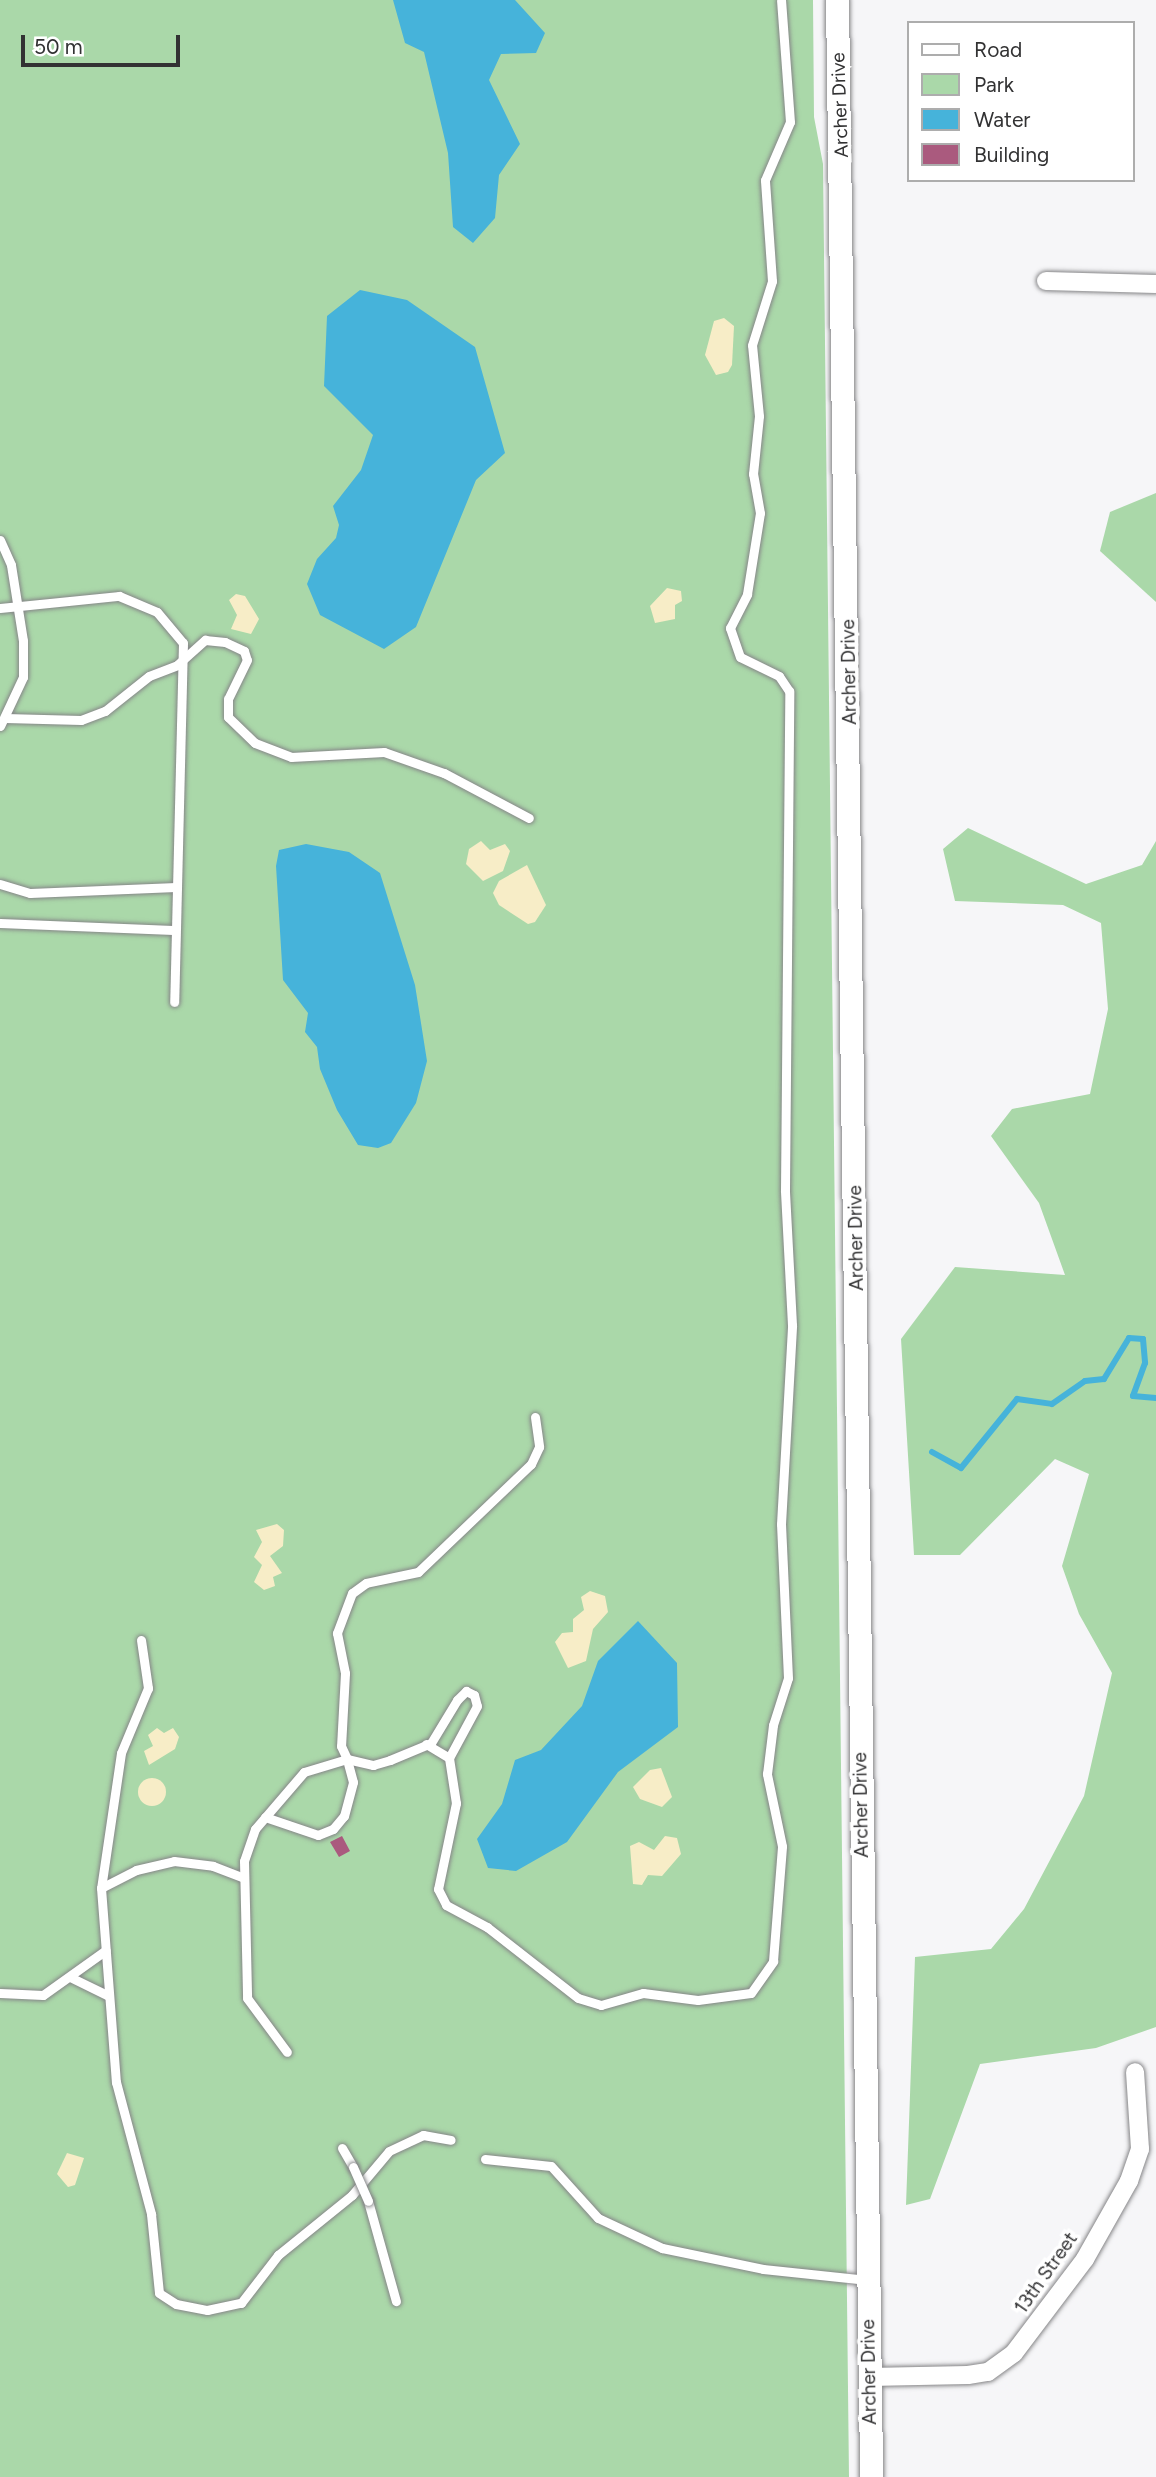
<!DOCTYPE html>
<style>
body{margin:0}
#map{position:relative;width:1156px;height:2477px;overflow:hidden;background:#f6f6f8;font-family:Figtree,sans-serif}
div>[style]{position:absolute}
.green>*{inset:0;background:#aad8a9}
.sand>*{inset:0;background:#f7edc7}
.round{border-radius:50%}
.water>*{inset:0;background:#46b3da}
.stream>*{height:6px;margin:-3px;padding:0 3px;transform-origin:3px;border-radius:3px;background:#46b3da}
.building>*{inset:0;background:#aa5a7e}
.roads{filter:drop-shadow(0 0 2px #868688) drop-shadow(0 0 2px #868688)}
.service>*{height:9px;margin:-4.5px;padding:0 4.5px;transform-origin:4.5px;border-radius:4.5px;background:#fff}
.minor>*{height:18px;margin:-9px;padding:0 9px;transform-origin:9px;border-radius:9px;background:#fff}
.tertiary>*{height:23px;margin:-11.5px;padding:0 11.5px;transform-origin:11.5px;border-radius:11.5px;background:#fff}
.bridges{filter:drop-shadow(0 0 2px #868688) drop-shadow(0 0 2px #868688)}
.service-bridge>*{height:9px;margin:-4.5px;padding:0 4.5px;transform-origin:4.5px;border-radius:4.5px;background:#fff}
span{translate:-50% -50%;white-space:nowrap;text-align:center;line-height:1.15;-webkit-text-stroke:7px #fff;paint-order:stroke}
.street-label{font-size:19px;color:#323233}
.legend{position:absolute;left:907px;top:21px;width:228px;height:161px;box-sizing:border-box;background:#fff;border:2px solid #adadad;margin:0;padding:9px 12px;list-style:none;font-size:21px;color:#323233}
.legend li{display:flex;align-items:center;gap:14px;height:35px}
.legend b{width:35px;border:2px solid #adadad}
.scale{position:absolute;left:21px;top:35px;width:159px;height:32px;box-sizing:border-box;border:4px solid #323233;border-top:0;padding-left:9px;font-size:21px;line-height:24px;white-space:nowrap;color:#323233;-webkit-text-stroke:5px #fff;paint-order:stroke}
</style>
<div id="map">
<div class="green">
<i style="clip-path:polygon(0 0,813px 0,814px 117px,823px 164px,849px 2477px,0 2477px)"></i>
<i style="clip-path:polygon(1156px 493px,1156px 602px,1100px 551px,1110px 512px)"></i>
<i style="clip-path:polygon(968px 828px,1086px 884px,1142px 865px,1156px 841px,1156px 2027px,1096px 2048px,980px 2064px,930px 2199px,906px 2205px,915px 1957px,991px 1949px,1024px 1909px,1084px 1796px,1112px 1673px,1079px 1614px,1062px 1566px,1089px 1474px,1055px 1459px,960px 1555px,914px 1555px,901px 1339px,955px 1267px,1065px 1275px,1039px 1203px,991px 1136px,1012px 1109px,1090px 1094px,1108px 1009px,1101px 923px,1063px 905px,955px 901px,943px 849px)"></i>
</div>
<div class="sand">
<i style="clip-path:polygon(724px 318px,734px 326px,732px 365px,728px 372px,716px 375px,705px 355px,714px 321px)"></i>
<i style="clip-path:polygon(667px 588px,681px 591px,682px 601px,675px 605px,675px 619px,655px 623px,650px 606px)"></i>
<i style="clip-path:polygon(236px 594px,245px 596px,259px 619px,251px 634px,231px 629px,237px 615px,229px 600px)"></i>
<i style="clip-path:polygon(481px 841px,490px 850px,505px 844px,510px 851px,503px 871px,483px 881px,466px 864px,469px 849px)"></i>
<i style="clip-path:polygon(527px 865px,546px 905px,535px 922px,528px 924px,499px 905px,493px 893px,499px 881px)"></i>
<i style="clip-path:polygon(277px 1524px,284px 1530px,283px 1546px,270px 1556px,282px 1573px,273px 1577px,275px 1586px,264px 1590px,254px 1582px,262px 1565px,254px 1557px,262px 1542px,256px 1530px)"></i>
<i style="clip-path:polygon(590px 1591px,605px 1596px,608px 1612px,593px 1629px,586px 1661px,568px 1668px,555px 1642px,562px 1633px,573px 1632px,573px 1619px,584px 1610px,581px 1597px)"></i>
<i style="clip-path:polygon(157px 1728px,164px 1733px,173px 1728px,179px 1737px,175px 1749px,149px 1765px,144px 1751px,153px 1746px,148px 1735px)"></i>
<i style="clip-path:polygon(661px 1768px,672px 1797px,662px 1807px,640px 1799px,633px 1787px,650px 1770px)"></i>
<i class="round" style="left:138px;top:1778px;width:28px;height:28px"></i>
<i style="clip-path:polygon(665px 1836px,677px 1838px,681px 1854px,662px 1876px,648px 1875px,642px 1885px,633px 1884px,630px 1846px,639px 1842px,654px 1850px)"></i>
<i style="clip-path:polygon(67px 2153px,84px 2158px,75px 2185px,68px 2187px,57px 2174px)"></i>
</div>
<div class="water">
<i style="clip-path:polygon(393px 0,515px 0,545px 33px,536px 53px,501px 54px,489px 80px,520px 144px,499px 175px,495px 218px,473px 243px,453px 227px,448px 153px,424px 52px,405px 43px)"></i>
<i style="clip-path:polygon(360px 290px,407px 300px,475px 347px,505px 453px,476px 480px,416px 627px,384px 649px,320px 615px,307px 584px,317px 559px,336px 538px,339px 525px,333px 506px,361px 470px,373px 435px,324px 386px,327px 316px)"></i>
<i style="clip-path:polygon(306px 844px,349px 852px,380px 873px,415px 985px,427px 1061px,416px 1103px,391px 1143px,378px 1148px,358px 1145px,337px 1110px,320px 1069px,317px 1047px,305px 1032px,308px 1013px,283px 980px,276px 866px,279px 850px)"></i>
<i style="clip-path:polygon(638px 1621px,677px 1663px,678px 1727px,618px 1772px,567px 1842px,516px 1871px,488px 1868px,477px 1839px,502px 1804px,515px 1760px,541px 1750px,582px 1706px,598px 1661px)"></i>
</div>
<div class="stream">
<i style="left:932px;top:1452px;width:33px;rotate:29deg"></i>
<i style="left:961px;top:1468px;width:89px;rotate:-50.9deg"></i>
<i style="left:1017px;top:1399px;width:35px;rotate:8deg"></i>
<i style="left:1052px;top:1404px;width:40px;rotate:-34.9deg"></i>
<i style="left:1085px;top:1381px;width:19px;rotate:-6deg"></i>
<i style="left:1104px;top:1379px;width:48px;rotate:-58.6deg"></i>
<i style="left:1129px;top:1338px;width:14px;rotate:4deg"></i>
<i style="left:1143px;top:1339px;width:24px;rotate:85deg"></i>
<i style="left:1145px;top:1363px;width:35px;rotate:110deg"></i>
<i style="left:1133px;top:1396px;width:23px;rotate:5deg"></i>
</div>
<div class="building">
<i style="clip-path:polygon(342px 1836px,350px 1851px,339px 1857px,330px 1842px)"></i>
</div>
<div class="roads">
<div class="service">
<i style="left:0;top:540px;width:27px;rotate:66deg"></i>
<i style="left:11px;top:565px;width:77px;rotate:81deg"></i>
<i style="left:23px;top:641px;width:36px;rotate:90deg"></i>
<i style="left:23px;top:677px;width:54px;rotate:115.1deg"></i>
<i style="left:0;top:608px;width:120px;rotate:-5.8deg"></i>
<i style="left:119px;top:596px;width:41px;rotate:22.8deg"></i>
<i style="left:157px;top:612px;width:40px;rotate:50deg"></i>
<i style="left:183px;top:643px;width:359px;rotate:91.4deg"></i>
<i style="left:5px;top:718px;width:76px;rotate:1.5deg"></i>
<i style="left:81px;top:720px;width:26px;rotate:-21deg"></i>
<i style="left:105px;top:711px;width:56px;rotate:-38.5deg"></i>
<i style="left:149px;top:676px;width:30px;rotate:-21deg"></i>
<i style="left:177px;top:665px;width:38px;rotate:-42deg"></i>
<i style="left:205px;top:640px;width:20px;rotate:6deg"></i>
<i style="left:225px;top:642px;width:21px;rotate:25deg"></i>
<i style="left:244px;top:651px;width:9px;rotate:72deg"></i>
<i style="left:247px;top:660px;width:43px;rotate:116deg"></i>
<i style="left:228px;top:699px;width:18px;rotate:90deg"></i>
<i style="left:228px;top:717px;width:37px;rotate:44deg"></i>
<i style="left:255px;top:743px;width:39px;rotate:21deg"></i>
<i style="left:291px;top:757px;width:93px;rotate:-3.1deg"></i>
<i style="left:384px;top:752px;width:64px;rotate:19.3deg"></i>
<i style="left:444px;top:773px;width:96px;rotate:27.9deg"></i>
<i style="left:0;top:884px;width:31px;rotate:17deg"></i>
<i style="left:30px;top:893px;width:146px;rotate:-2.4deg"></i>
<i style="left:0;top:923px;width:173px;rotate:2.3deg"></i>
<i style="left:535px;top:1417px;width:30px;rotate:82deg"></i>
<i style="left:539px;top:1447px;width:19px;rotate:115deg"></i>
<i style="left:531px;top:1464px;width:156px;rotate:136.3deg"></i>
<i style="left:418px;top:1572px;width:53px;rotate:168.1deg"></i>
<i style="left:366px;top:1583px;width:17px;rotate:144deg"></i>
<i style="left:352px;top:1593px;width:43px;rotate:110.6deg"></i>
<i style="left:337px;top:1633px;width:41px;rotate:78.7deg"></i>
<i style="left:345px;top:1673px;width:73px;rotate:93.1deg"></i>
<i style="left:341px;top:1746px;width:14px;rotate:65deg"></i>
<i style="left:347px;top:1759px;width:27px;rotate:13deg"></i>
<i style="left:373px;top:1765px;width:18px;rotate:-16deg"></i>
<i style="left:390px;top:1760px;width:44px;rotate:-22.5deg"></i>
<i style="left:431px;top:1743px;width:50px;rotate:-58.8deg"></i>
<i style="left:457px;top:1700px;width:13px;rotate:-45deg"></i>
<i style="left:466px;top:1691px;width:9px;rotate:27deg"></i>
<i style="left:474px;top:1695px;width:11px;rotate:75deg"></i>
<i style="left:477px;top:1706px;width:59px;rotate:118.3deg"></i>
<i style="left:449px;top:1758px;width:46px;rotate:81.2deg"></i>
<i style="left:456px;top:1803px;width:88px;rotate:101.8deg"></i>
<i style="left:438px;top:1889px;width:18px;rotate:63deg"></i>
<i style="left:446px;top:1905px;width:47px;rotate:28.2deg"></i>
<i style="left:487px;top:1927px;width:115px;rotate:38deg"></i>
<i style="left:578px;top:1998px;width:24px;rotate:17deg"></i>
<i style="left:601px;top:2005px;width:44px;rotate:-15.9deg"></i>
<i style="left:643px;top:1993px;width:55px;rotate:7.3deg"></i>
<i style="left:698px;top:2000px;width:53px;rotate:-7.5deg"></i>
<i style="left:751px;top:1993px;width:39px;rotate:-55deg"></i>
<i style="left:773px;top:1961px;width:115px;rotate:-85.5deg"></i>
<i style="left:782px;top:1846px;width:74px;rotate:-101.8deg"></i>
<i style="left:767px;top:1774px;width:49px;rotate:-83deg"></i>
<i style="left:773px;top:1725px;width:49px;rotate:-72.3deg"></i>
<i style="left:788px;top:1678px;width:154px;rotate:-92.6deg"></i>
<i style="left:781px;top:1524px;width:199px;rotate:-86.8deg"></i>
<i style="left:792px;top:1325px;width:135px;rotate:-93deg"></i>
<i style="left:785px;top:1190px;width:499px;rotate:-89.5deg"></i>
<i style="left:789px;top:691px;width:18px;rotate:-124deg"></i>
<i style="left:779px;top:676px;width:43px;rotate:-154deg"></i>
<i style="left:740px;top:657px;width:31px;rotate:-109deg"></i>
<i style="left:730px;top:628px;width:38px;rotate:-63deg"></i>
<i style="left:747px;top:594px;width:82px;rotate:-80.9deg"></i>
<i style="left:760px;top:513px;width:40px;rotate:-100deg"></i>
<i style="left:753px;top:474px;width:58px;rotate:-84.1deg"></i>
<i style="left:759px;top:416px;width:71px;rotate:-95.6deg"></i>
<i style="left:752px;top:345px;width:67px;rotate:-72.6deg"></i>
<i style="left:772px;top:281px;width:101px;rotate:-94deg"></i>
<i style="left:765px;top:180px;width:63px;rotate:-66.7deg"></i>
<i style="left:790px;top:122px;width:122px;rotate:-94.2deg"></i>
<i style="left:141px;top:1640px;width:49px;rotate:81.7deg"></i>
<i style="left:148px;top:1688px;width:70px;rotate:112.6deg"></i>
<i style="left:121px;top:1753px;width:136px;rotate:98.4deg"></i>
<i style="left:101px;top:1888px;width:195px;rotate:85.6deg"></i>
<i style="left:116px;top:2082px;width:137px;rotate:75.1deg"></i>
<i style="left:151px;top:2214px;width:79px;rotate:84.2deg"></i>
<i style="left:159px;top:2293px;width:20px;rotate:33deg"></i>
<i style="left:176px;top:2304px;width:32px;rotate:11deg"></i>
<i style="left:207px;top:2310px;width:35px;rotate:-12deg"></i>
<i style="left:241px;top:2303px;width:61px;rotate:-52.4deg"></i>
<i style="left:278px;top:2255px;width:95px;rotate:-39deg"></i>
<i style="left:352px;top:2195px;width:57px;rotate:-49.9deg"></i>
<i style="left:389px;top:2151px;width:38px;rotate:-25deg"></i>
<i style="left:423px;top:2135px;width:28px;rotate:10deg"></i>
<i style="left:426px;top:1744px;width:27px;rotate:31deg"></i>
<i style="left:265px;top:1817px;width:56px;rotate:18.8deg"></i>
<i style="left:318px;top:1835px;width:16px;rotate:-22deg"></i>
<i style="left:333px;top:1829px;width:17px;rotate:-50deg"></i>
<i style="left:344px;top:1816px;width:35px;rotate:-75deg"></i>
<i style="left:353px;top:1782px;width:24px;rotate:-105deg"></i>
<i style="left:347px;top:1759px;width:45px;rotate:163.2deg"></i>
<i style="left:304px;top:1772px;width:75px;rotate:130.7deg"></i>
<i style="left:255px;top:1829px;width:34px;rotate:109deg"></i>
<i style="left:244px;top:1861px;width:137px;rotate:88.7deg"></i>
<i style="left:247px;top:1998px;width:67px;rotate:53.5deg"></i>
<i style="left:101px;top:1888px;width:39px;rotate:-27deg"></i>
<i style="left:136px;top:1870px;width:39px;rotate:-13deg"></i>
<i style="left:174px;top:1861px;width:39px;rotate:7deg"></i>
<i style="left:213px;top:1866px;width:33px;rotate:21deg"></i>
<i style="left:70px;top:1977px;width:43px;rotate:26deg"></i>
<i style="left:0;top:1993px;width:43px;rotate:2.7deg"></i>
<i style="left:43px;top:1995px;width:77px;rotate:-35.5deg"></i>
<i style="left:342px;top:2148px;width:22px;rotate:60deg"></i>
<i style="left:485px;top:2159px;width:66px;rotate:6.1deg"></i>
<i style="left:551px;top:2166px;width:70px;rotate:47.9deg"></i>
<i style="left:598px;top:2218px;width:71px;rotate:25.1deg"></i>
<i style="left:662px;top:2248px;width:103px;rotate:11.7deg"></i>
<i style="left:763px;top:2269px;width:105px;rotate:6deg"></i>
<i style="left:368px;top:2201px;width:104px;rotate:74.4deg"></i>
</div>
<div class="minor">
<i style="left:1046px;top:281px;width:110px;rotate:1.6deg"></i>
<i style="left:869px;top:2377px;width:99px;rotate:-1.2deg"></i>
<i style="left:968px;top:2375px;width:20px;rotate:-9deg"></i>
<i style="left:988px;top:2372px;width:32px;rotate:-36deg"></i>
<i style="left:1014px;top:2353px;width:118px;rotate:-52.9deg"></i>
<i style="left:1085px;top:2259px;width:90px;rotate:-60.6deg"></i>
<i style="left:1129px;top:2181px;width:34px;rotate:-71deg"></i>
<i style="left:1140px;top:2149px;width:77px;rotate:-93.7deg"></i>
</div>
<div class="tertiary">
<i style="left:837px;top:0;width:2477px;rotate:89.21deg"></i>
</div>
</div>
<div class="bridges">
<div class="service-bridge">
<i style="left:353px;top:2167px;width:37px;rotate:66deg"></i>
</div>
</div>
<div class="street-label">
<span style="left:840px;top:105px;rotate:-92deg">Archer Drive</span>
<span style="left:849px;top:672px;rotate:-91deg">Archer Drive</span>
<span style="left:856px;top:1238px;rotate:-91deg">Archer Drive</span>
<span style="left:861px;top:1805px;rotate:-91deg">Archer Drive</span>
<span style="left:1046px;top:2273px;rotate:-55deg">13th Street</span>
<span style="left:869px;top:2372px;rotate:-91deg">Archer Drive</span>
</div>
<ul class="legend">
<li><b style="height:9px;background:#fff"></b>Road</li>
<li><b style="height:19px;background:#aad8a9"></b>Park</li>
<li><b style="height:19px;background:#46b3da"></b>Water</li>
<li><b style="height:19px;background:#aa5a7e"></b>Building</li>
</ul>
<div class="scale">50 m</div>
</div>
